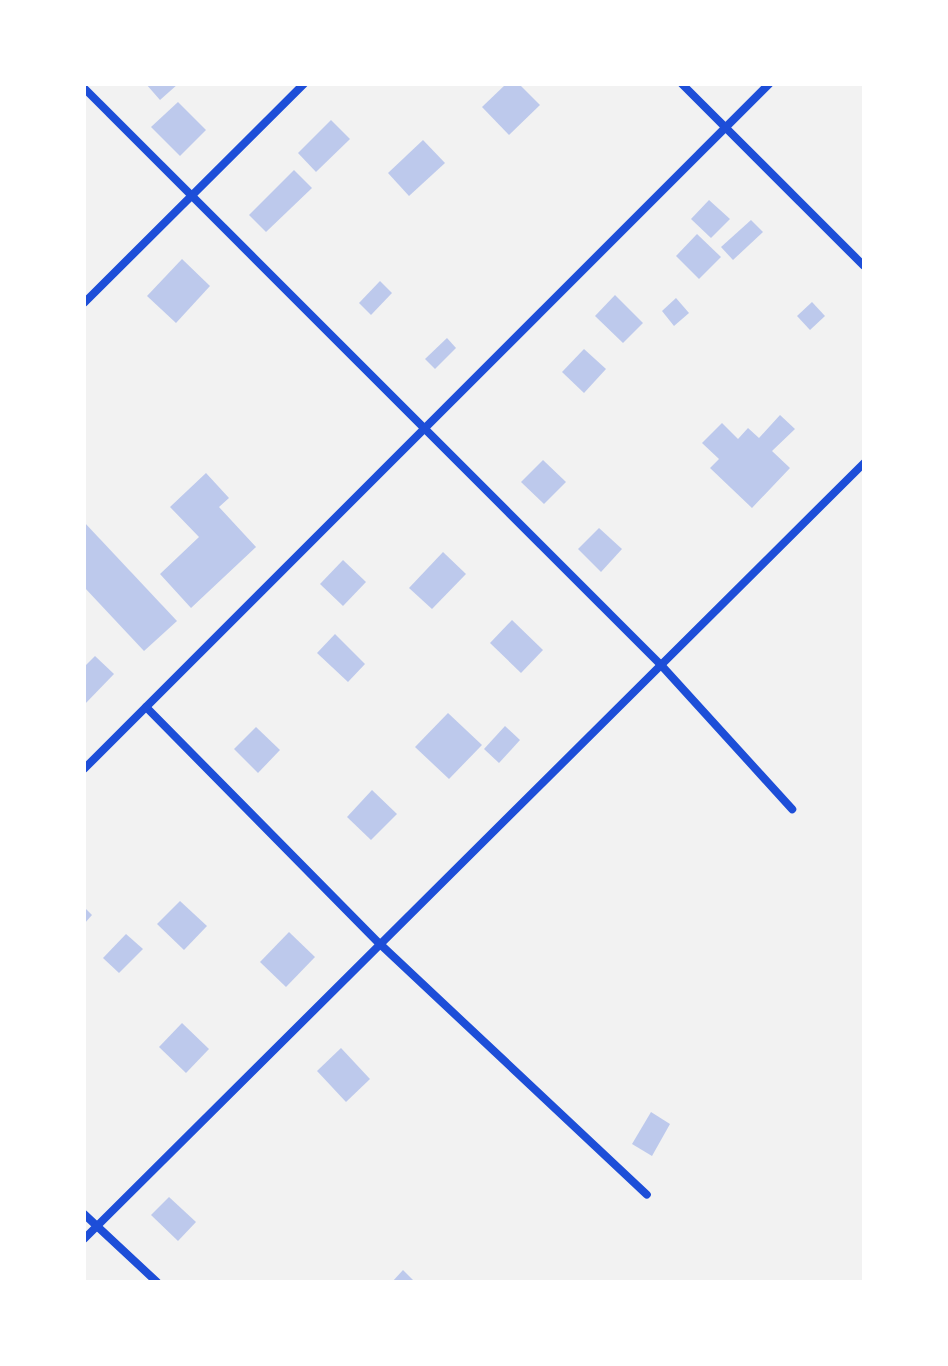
<!DOCTYPE html>
<style>
body{margin:0}
#map{position:relative;width:948px;height:1366px;overflow:hidden;background:#f2f2f2;font-family:"Source Sans 3",sans-serif}
div>[style]{position:absolute}
.building>*{inset:0;background:#bdc9ec}
.minor>*{height:8px;margin:-4px;padding:0 4px;transform-origin:4px;border-radius:4px;background:#1d4ed8}
span{translate:-50% -50%;white-space:nowrap;text-align:center;line-height:1.15;-webkit-text-stroke:7px #fff;paint-order:stroke}
.frame{position:absolute;inset:0;border:86px solid #fff;pointer-events:none}
</style>
<div id="map">
<div class="building">
<i style="clip-path:polygon(146px 84px,178px 84px,160px 100px)"></i>
<i style="clip-path:polygon(506px 84px,519px 84px,540px 105px,509px 135px,482px 107px)"></i>
<i style="clip-path:polygon(178px 102px,206px 130px,180px 156px,151px 127px)"></i>
<i style="clip-path:polygon(331px 120px,350px 139px,316px 172px,298px 153px)"></i>
<i style="clip-path:polygon(423px 140px,445px 163px,409px 196px,388px 173px)"></i>
<i style="clip-path:polygon(294px 170px,312px 188px,266px 232px,249px 215px)"></i>
<i style="clip-path:polygon(709px 200px,730px 219px,711px 238px,691px 219px)"></i>
<i style="clip-path:polygon(751px 220px,763px 232px,733px 260px,721px 247px)"></i>
<i style="clip-path:polygon(697px 234px,721px 257px,699px 279px,676px 256px)"></i>
<i style="clip-path:polygon(182px 259px,210px 286px,176px 323px,147px 296px)"></i>
<i style="clip-path:polygon(380px 281px,392px 293px,371px 315px,359px 303px)"></i>
<i style="clip-path:polygon(615px 295px,643px 323px,623px 343px,595px 316px)"></i>
<i style="clip-path:polygon(676px 298px,689px 313px,674px 326px,662px 311px)"></i>
<i style="clip-path:polygon(812px 302px,825px 316px,810px 330px,797px 316px)"></i>
<i style="clip-path:polygon(447px 338px,456px 348px,435px 369px,425px 359px)"></i>
<i style="clip-path:polygon(584px 349px,606px 369px,584px 393px,562px 372px)"></i>
<i style="clip-path:polygon(780px 415px,795px 429px,772px 451px,790px 468px,752px 508px,710px 468px,719px 459px,702px 443px,722px 423px,738px 439px,748px 428px,759px 438px)"></i>
<i style="clip-path:polygon(543px 460px,566px 482px,544px 504px,521px 482px)"></i>
<i style="clip-path:polygon(206px 473px,229px 498px,219px 507px,256px 547px,191px 608px,160px 574px,199px 537px,170px 507px)"></i>
<i style="clip-path:polygon(84px 522px,177px 621px,144px 651px,84px 587px)"></i>
<i style="clip-path:polygon(599px 528px,622px 549px,601px 572px,578px 549px)"></i>
<i style="clip-path:polygon(443px 552px,466px 574px,432px 609px,409px 588px)"></i>
<i style="clip-path:polygon(343px 560px,366px 582px,343px 606px,320px 584px)"></i>
<i style="clip-path:polygon(512px 620px,543px 650px,521px 673px,490px 643px)"></i>
<i style="clip-path:polygon(335px 634px,365px 664px,348px 682px,317px 653px)"></i>
<i style="clip-path:polygon(95px 656px,114px 674px,84px 705px,84px 667px)"></i>
<i style="clip-path:polygon(448px 713px,482px 745px,449px 779px,415px 747px)"></i>
<i style="clip-path:polygon(505px 726px,520px 740px,499px 763px,484px 749px)"></i>
<i style="clip-path:polygon(256px 727px,280px 750px,258px 773px,234px 749px)"></i>
<i style="clip-path:polygon(372px 790px,397px 814px,371px 840px,347px 817px)"></i>
<i style="clip-path:polygon(180px 901px,207px 926px,184px 950px,157px 924px)"></i>
<i style="clip-path:polygon(84px 907px,92px 915px,84px 924px)"></i>
<i style="clip-path:polygon(289px 932px,315px 957px,286px 987px,260px 962px)"></i>
<i style="clip-path:polygon(126px 934px,143px 949px,119px 973px,103px 958px)"></i>
<i style="clip-path:polygon(182px 1023px,209px 1049px,186px 1073px,159px 1047px)"></i>
<i style="clip-path:polygon(341px 1048px,370px 1079px,346px 1102px,317px 1071px)"></i>
<i style="clip-path:polygon(651px 1112px,670px 1124px,652px 1156px,632px 1144px)"></i>
<i style="clip-path:polygon(169px 1197px,196px 1222px,178px 1241px,151px 1215px)"></i>
<i style="clip-path:polygon(403px 1270px,415px 1282px,392px 1282px)"></i>
</div>
<div class="minor">
<i style="left:682px;top:84px;width:257px;rotate:45deg"></i>
<i style="left:84px;top:88px;width:816px;rotate:45deg"></i>
<i style="left:661px;top:665px;width:195px;rotate:47.7deg"></i>
<i style="left:84px;top:303px;width:310px;rotate:-44.9deg"></i>
<i style="left:146px;top:707px;width:333px;rotate:45.4deg"></i>
<i style="left:380px;top:944px;width:366px;rotate:43.2deg"></i>
<i style="left:84px;top:769px;width:969px;rotate:-45deg"></i>
<i style="left:84px;top:1214px;width:100px;rotate:43deg"></i>
<i style="left:84px;top:1239px;width:1100px;rotate:-44.85deg"></i>
</div>
<div class="frame"></div>
</div>
